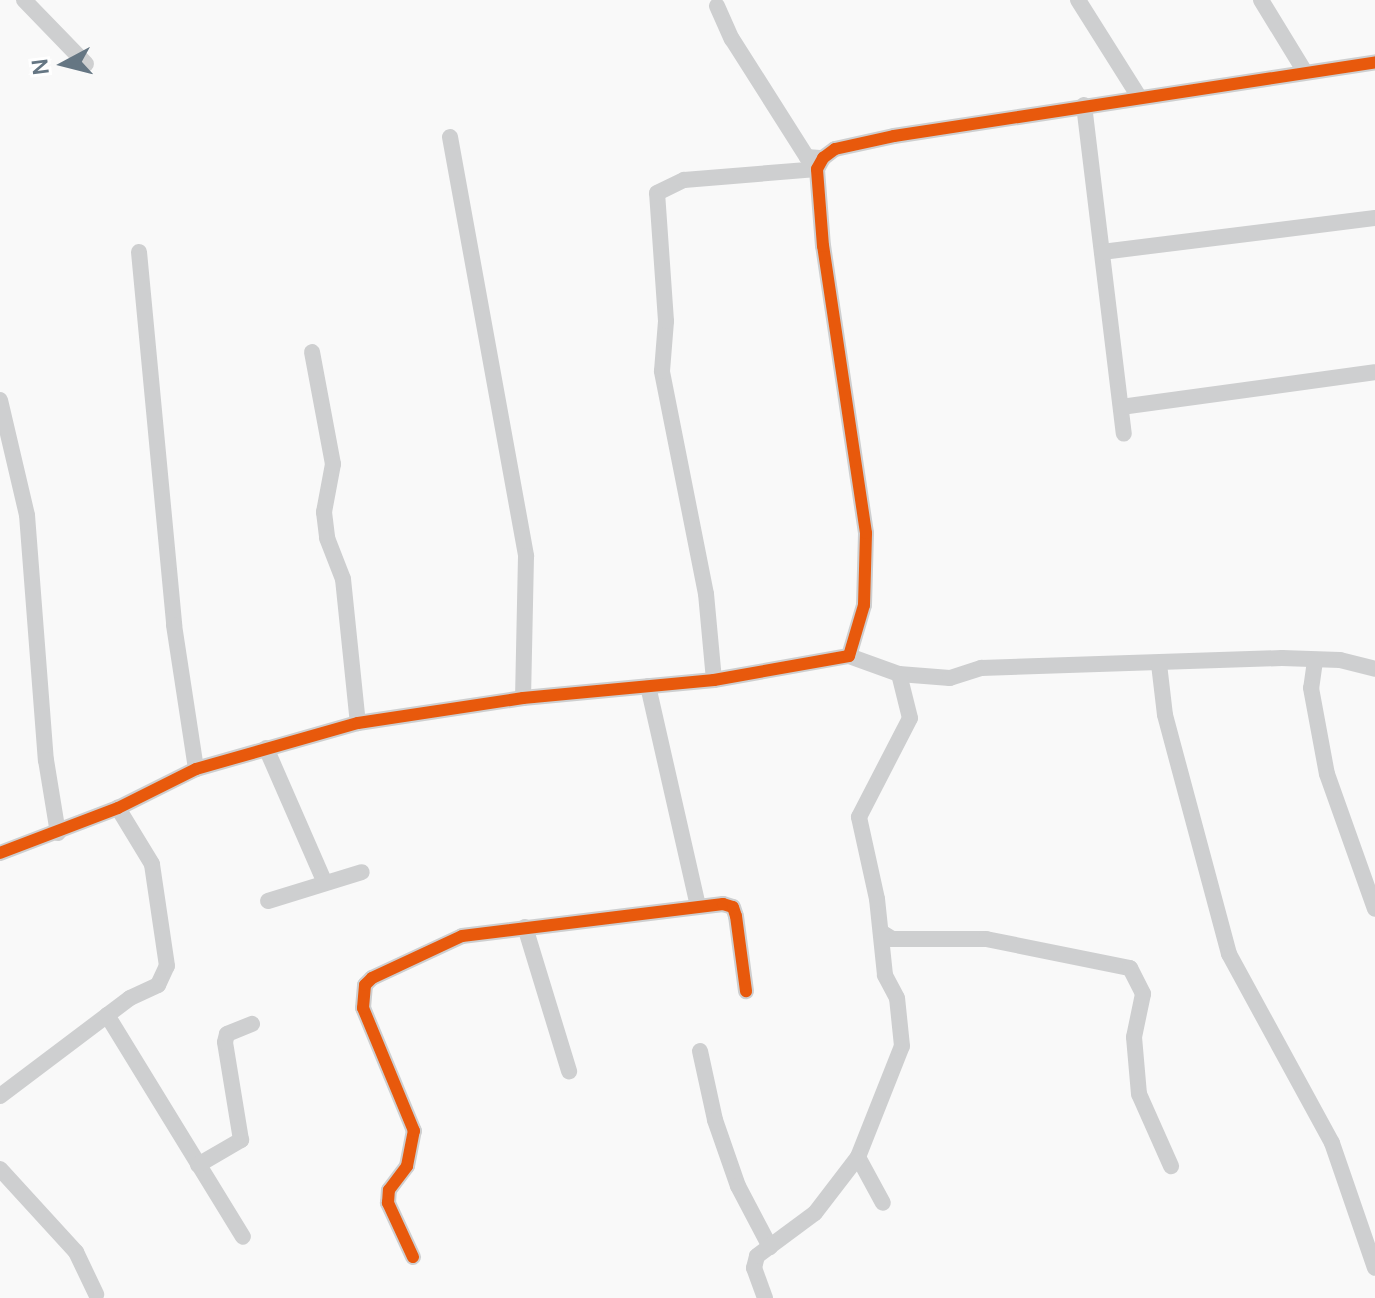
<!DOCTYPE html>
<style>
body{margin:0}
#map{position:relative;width:1375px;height:1298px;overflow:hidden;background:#f9f9f9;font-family:Manrope,sans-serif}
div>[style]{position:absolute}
.minor>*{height:16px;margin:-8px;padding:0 8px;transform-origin:8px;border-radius:8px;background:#cecfd0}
.cycleway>*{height:12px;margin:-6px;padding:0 6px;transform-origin:6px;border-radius:6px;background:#e8590c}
span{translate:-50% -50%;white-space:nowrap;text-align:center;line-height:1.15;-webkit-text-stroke:8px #fff;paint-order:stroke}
.north{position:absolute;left:24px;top:24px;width:80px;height:80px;-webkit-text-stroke:6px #fff;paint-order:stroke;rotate:263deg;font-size:22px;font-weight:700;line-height:32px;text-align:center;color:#657683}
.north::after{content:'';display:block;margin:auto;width:28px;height:36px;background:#657683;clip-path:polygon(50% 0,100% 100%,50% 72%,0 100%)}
</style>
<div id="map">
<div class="minor">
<i style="left:24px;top:0;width:89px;rotate:45.9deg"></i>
<i style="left:1078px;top:0;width:115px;rotate:57.8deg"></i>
<i style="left:1261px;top:0;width:84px;rotate:58.6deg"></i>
<i style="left:717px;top:6px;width:36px;rotate:66deg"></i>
<i style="left:732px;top:39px;width:140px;rotate:57.6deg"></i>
<i style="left:807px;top:157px;width:16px;rotate:4deg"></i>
<i style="left:1084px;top:105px;width:331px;rotate:83.1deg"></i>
<i style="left:450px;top:137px;width:426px;rotate:79.7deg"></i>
<i style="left:526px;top:556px;width:142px;rotate:91.2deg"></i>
<i style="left:139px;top:252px;width:375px;rotate:84.6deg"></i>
<i style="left:174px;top:625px;width:146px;rotate:81.3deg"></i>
<i style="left:1102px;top:252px;width:275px;rotate:-7.1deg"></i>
<i style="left:312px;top:352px;width:114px;rotate:79.4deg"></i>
<i style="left:333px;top:464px;width:49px;rotate:100.6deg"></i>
<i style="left:324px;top:512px;width:26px;rotate:83deg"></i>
<i style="left:327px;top:538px;width:44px;rotate:68.7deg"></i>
<i style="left:343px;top:579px;width:145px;rotate:84.1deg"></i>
<i style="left:0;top:400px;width:118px;rotate:76.8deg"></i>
<i style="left:27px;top:515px;width:246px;rotate:85.6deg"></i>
<i style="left:46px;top:760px;width:74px;rotate:80.7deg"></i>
<i style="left:1121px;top:407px;width:256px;rotate:-7.8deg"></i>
<i style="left:849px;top:656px;width:53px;rotate:19.8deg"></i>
<i style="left:899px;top:674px;width:51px;rotate:4.5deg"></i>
<i style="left:950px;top:678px;width:33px;rotate:-18deg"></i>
<i style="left:981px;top:668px;width:301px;rotate:-1.9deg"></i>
<i style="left:1282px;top:658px;width:58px;rotate:2deg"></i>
<i style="left:1340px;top:660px;width:36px;rotate:14deg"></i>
<i style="left:1315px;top:661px;width:27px;rotate:98deg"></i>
<i style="left:1311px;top:688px;width:87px;rotate:79.5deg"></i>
<i style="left:1327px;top:774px;width:143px;rotate:70.4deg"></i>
<i style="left:1159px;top:664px;width:51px;rotate:83.3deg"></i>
<i style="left:1165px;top:715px;width:247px;rotate:75deg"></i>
<i style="left:1229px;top:954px;width:215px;rotate:61.4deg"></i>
<i style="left:1332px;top:1143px;width:132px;rotate:71deg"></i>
<i style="left:714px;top:680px;width:86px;rotate:-95.3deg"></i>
<i style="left:706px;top:594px;width:227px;rotate:-101.2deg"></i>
<i style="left:662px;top:371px;width:50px;rotate:-85.4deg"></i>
<i style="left:666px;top:321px;width:128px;rotate:-94deg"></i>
<i style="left:657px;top:193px;width:30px;rotate:-26deg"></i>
<i style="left:684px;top:180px;width:133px;rotate:-4.7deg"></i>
<i style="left:648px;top:686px;width:226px;rotate:77.2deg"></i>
<i style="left:266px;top:748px;width:145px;rotate:66.4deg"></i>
<i style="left:0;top:853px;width:126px;rotate:-20.9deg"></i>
<i style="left:118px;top:808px;width:87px;rotate:-26.6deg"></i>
<i style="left:196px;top:769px;width:168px;rotate:-15.9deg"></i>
<i style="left:358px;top:723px;width:167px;rotate:-8.6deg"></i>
<i style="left:523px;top:698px;width:192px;rotate:-5.4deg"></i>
<i style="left:714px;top:680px;width:137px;rotate:-10.1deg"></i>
<i style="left:849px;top:656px;width:53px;rotate:-73.6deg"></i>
<i style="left:864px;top:605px;width:72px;rotate:-88.4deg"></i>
<i style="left:866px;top:533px;width:290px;rotate:-98.5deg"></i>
<i style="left:823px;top:246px;width:77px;rotate:-94.5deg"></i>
<i style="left:817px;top:169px;width:13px;rotate:-61deg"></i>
<i style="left:823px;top:158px;width:15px;rotate:-37deg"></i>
<i style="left:835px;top:149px;width:60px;rotate:-12.4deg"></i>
<i style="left:894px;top:136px;width:487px;rotate:-8.7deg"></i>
<i style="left:268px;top:901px;width:98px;rotate:-17.1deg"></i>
<i style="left:525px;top:927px;width:151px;rotate:73deg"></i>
<i style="left:881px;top:932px;width:13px;rotate:32deg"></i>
<i style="left:892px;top:939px;width:94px"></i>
<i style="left:986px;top:939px;width:147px;rotate:11.4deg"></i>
<i style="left:1130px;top:968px;width:29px;rotate:63deg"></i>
<i style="left:1143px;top:994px;width:44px;rotate:101.8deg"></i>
<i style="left:1134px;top:1037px;width:57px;rotate:85deg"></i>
<i style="left:1139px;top:1094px;width:79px;rotate:66deg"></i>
<i style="left:107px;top:1015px;width:260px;rotate:58.5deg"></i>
<i style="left:700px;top:1051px;width:71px;rotate:77.7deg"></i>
<i style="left:715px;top:1120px;width:70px;rotate:70.8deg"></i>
<i style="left:738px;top:1186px;width:69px;rotate:62.3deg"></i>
<i style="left:0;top:1096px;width:163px;rotate:-37deg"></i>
<i style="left:130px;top:998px;width:31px;rotate:-25deg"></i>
<i style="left:158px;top:985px;width:21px;rotate:-65deg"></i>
<i style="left:167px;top:966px;width:103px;rotate:-98.4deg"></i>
<i style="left:152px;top:864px;width:66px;rotate:-121.3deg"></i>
<i style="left:858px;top:1157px;width:52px;rotate:61.5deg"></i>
<i style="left:198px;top:1165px;width:50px;rotate:-30.2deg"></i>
<i style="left:241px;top:1140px;width:99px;rotate:-99.3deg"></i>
<i style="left:225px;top:1042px;width:8px;rotate:-76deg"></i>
<i style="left:227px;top:1034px;width:27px;rotate:-22deg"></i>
<i style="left:0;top:1169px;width:113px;rotate:47.5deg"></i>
<i style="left:76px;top:1252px;width:47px;rotate:64.5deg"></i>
<i style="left:413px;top:1257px;width:60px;rotate:-114.8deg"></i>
<i style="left:388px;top:1203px;width:13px;rotate:-86deg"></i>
<i style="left:389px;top:1190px;width:30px;rotate:-53deg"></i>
<i style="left:407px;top:1166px;width:36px;rotate:-79deg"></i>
<i style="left:414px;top:1131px;width:133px;rotate:-112.5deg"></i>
<i style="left:363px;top:1008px;width:23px;rotate:-85deg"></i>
<i style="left:365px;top:985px;width:10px;rotate:-45deg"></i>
<i style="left:372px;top:978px;width:99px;rotate:-25deg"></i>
<i style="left:462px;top:936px;width:263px;rotate:-7deg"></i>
<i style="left:723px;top:904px;width:10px;rotate:17deg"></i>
<i style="left:733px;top:907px;width:9px;rotate:72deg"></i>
<i style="left:736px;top:916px;width:76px;rotate:82.4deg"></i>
<i style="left:765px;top:1298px;width:32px;rotate:-110deg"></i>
<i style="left:754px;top:1268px;width:12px;rotate:-76deg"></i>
<i style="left:757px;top:1256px;width:72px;rotate:-36.6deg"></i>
<i style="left:815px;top:1213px;width:71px;rotate:-52.5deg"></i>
<i style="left:858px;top:1157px;width:119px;rotate:-68.4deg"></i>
<i style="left:902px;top:1046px;width:48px;rotate:-95.9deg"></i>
<i style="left:897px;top:998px;width:26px;rotate:-118deg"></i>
<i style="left:885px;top:975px;width:76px;rotate:-96deg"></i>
<i style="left:877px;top:899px;width:84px;rotate:-102.4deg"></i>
<i style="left:859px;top:817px;width:111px;rotate:-62.7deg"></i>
<i style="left:910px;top:718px;width:45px;rotate:-104deg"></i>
</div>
<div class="cycleway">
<i style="left:0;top:853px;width:126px;rotate:-20.9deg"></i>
<i style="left:118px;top:808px;width:87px;rotate:-26.6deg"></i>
<i style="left:196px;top:769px;width:168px;rotate:-15.9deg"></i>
<i style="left:358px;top:723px;width:167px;rotate:-8.6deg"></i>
<i style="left:523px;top:698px;width:192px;rotate:-5.4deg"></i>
<i style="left:714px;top:680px;width:137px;rotate:-10.1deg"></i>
<i style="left:849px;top:656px;width:53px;rotate:-73.6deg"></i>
<i style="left:864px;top:605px;width:72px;rotate:-88.4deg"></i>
<i style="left:866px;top:533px;width:290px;rotate:-98.5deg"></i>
<i style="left:823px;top:246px;width:77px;rotate:-94.5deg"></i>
<i style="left:817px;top:169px;width:13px;rotate:-61deg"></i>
<i style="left:823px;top:158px;width:15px;rotate:-37deg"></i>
<i style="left:835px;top:149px;width:60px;rotate:-12.4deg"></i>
<i style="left:894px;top:136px;width:487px;rotate:-8.7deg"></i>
<i style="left:413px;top:1257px;width:60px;rotate:-114.8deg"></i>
<i style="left:388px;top:1203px;width:13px;rotate:-86deg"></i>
<i style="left:389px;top:1190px;width:30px;rotate:-53deg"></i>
<i style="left:407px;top:1166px;width:36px;rotate:-79deg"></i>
<i style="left:414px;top:1131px;width:133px;rotate:-112.5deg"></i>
<i style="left:363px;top:1008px;width:23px;rotate:-85deg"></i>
<i style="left:365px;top:985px;width:10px;rotate:-45deg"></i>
<i style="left:372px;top:978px;width:99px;rotate:-25deg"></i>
<i style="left:462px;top:936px;width:263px;rotate:-7deg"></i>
<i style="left:723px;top:904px;width:10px;rotate:17deg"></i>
<i style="left:733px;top:907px;width:9px;rotate:72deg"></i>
<i style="left:736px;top:916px;width:76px;rotate:82.4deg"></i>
</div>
<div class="north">N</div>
</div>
